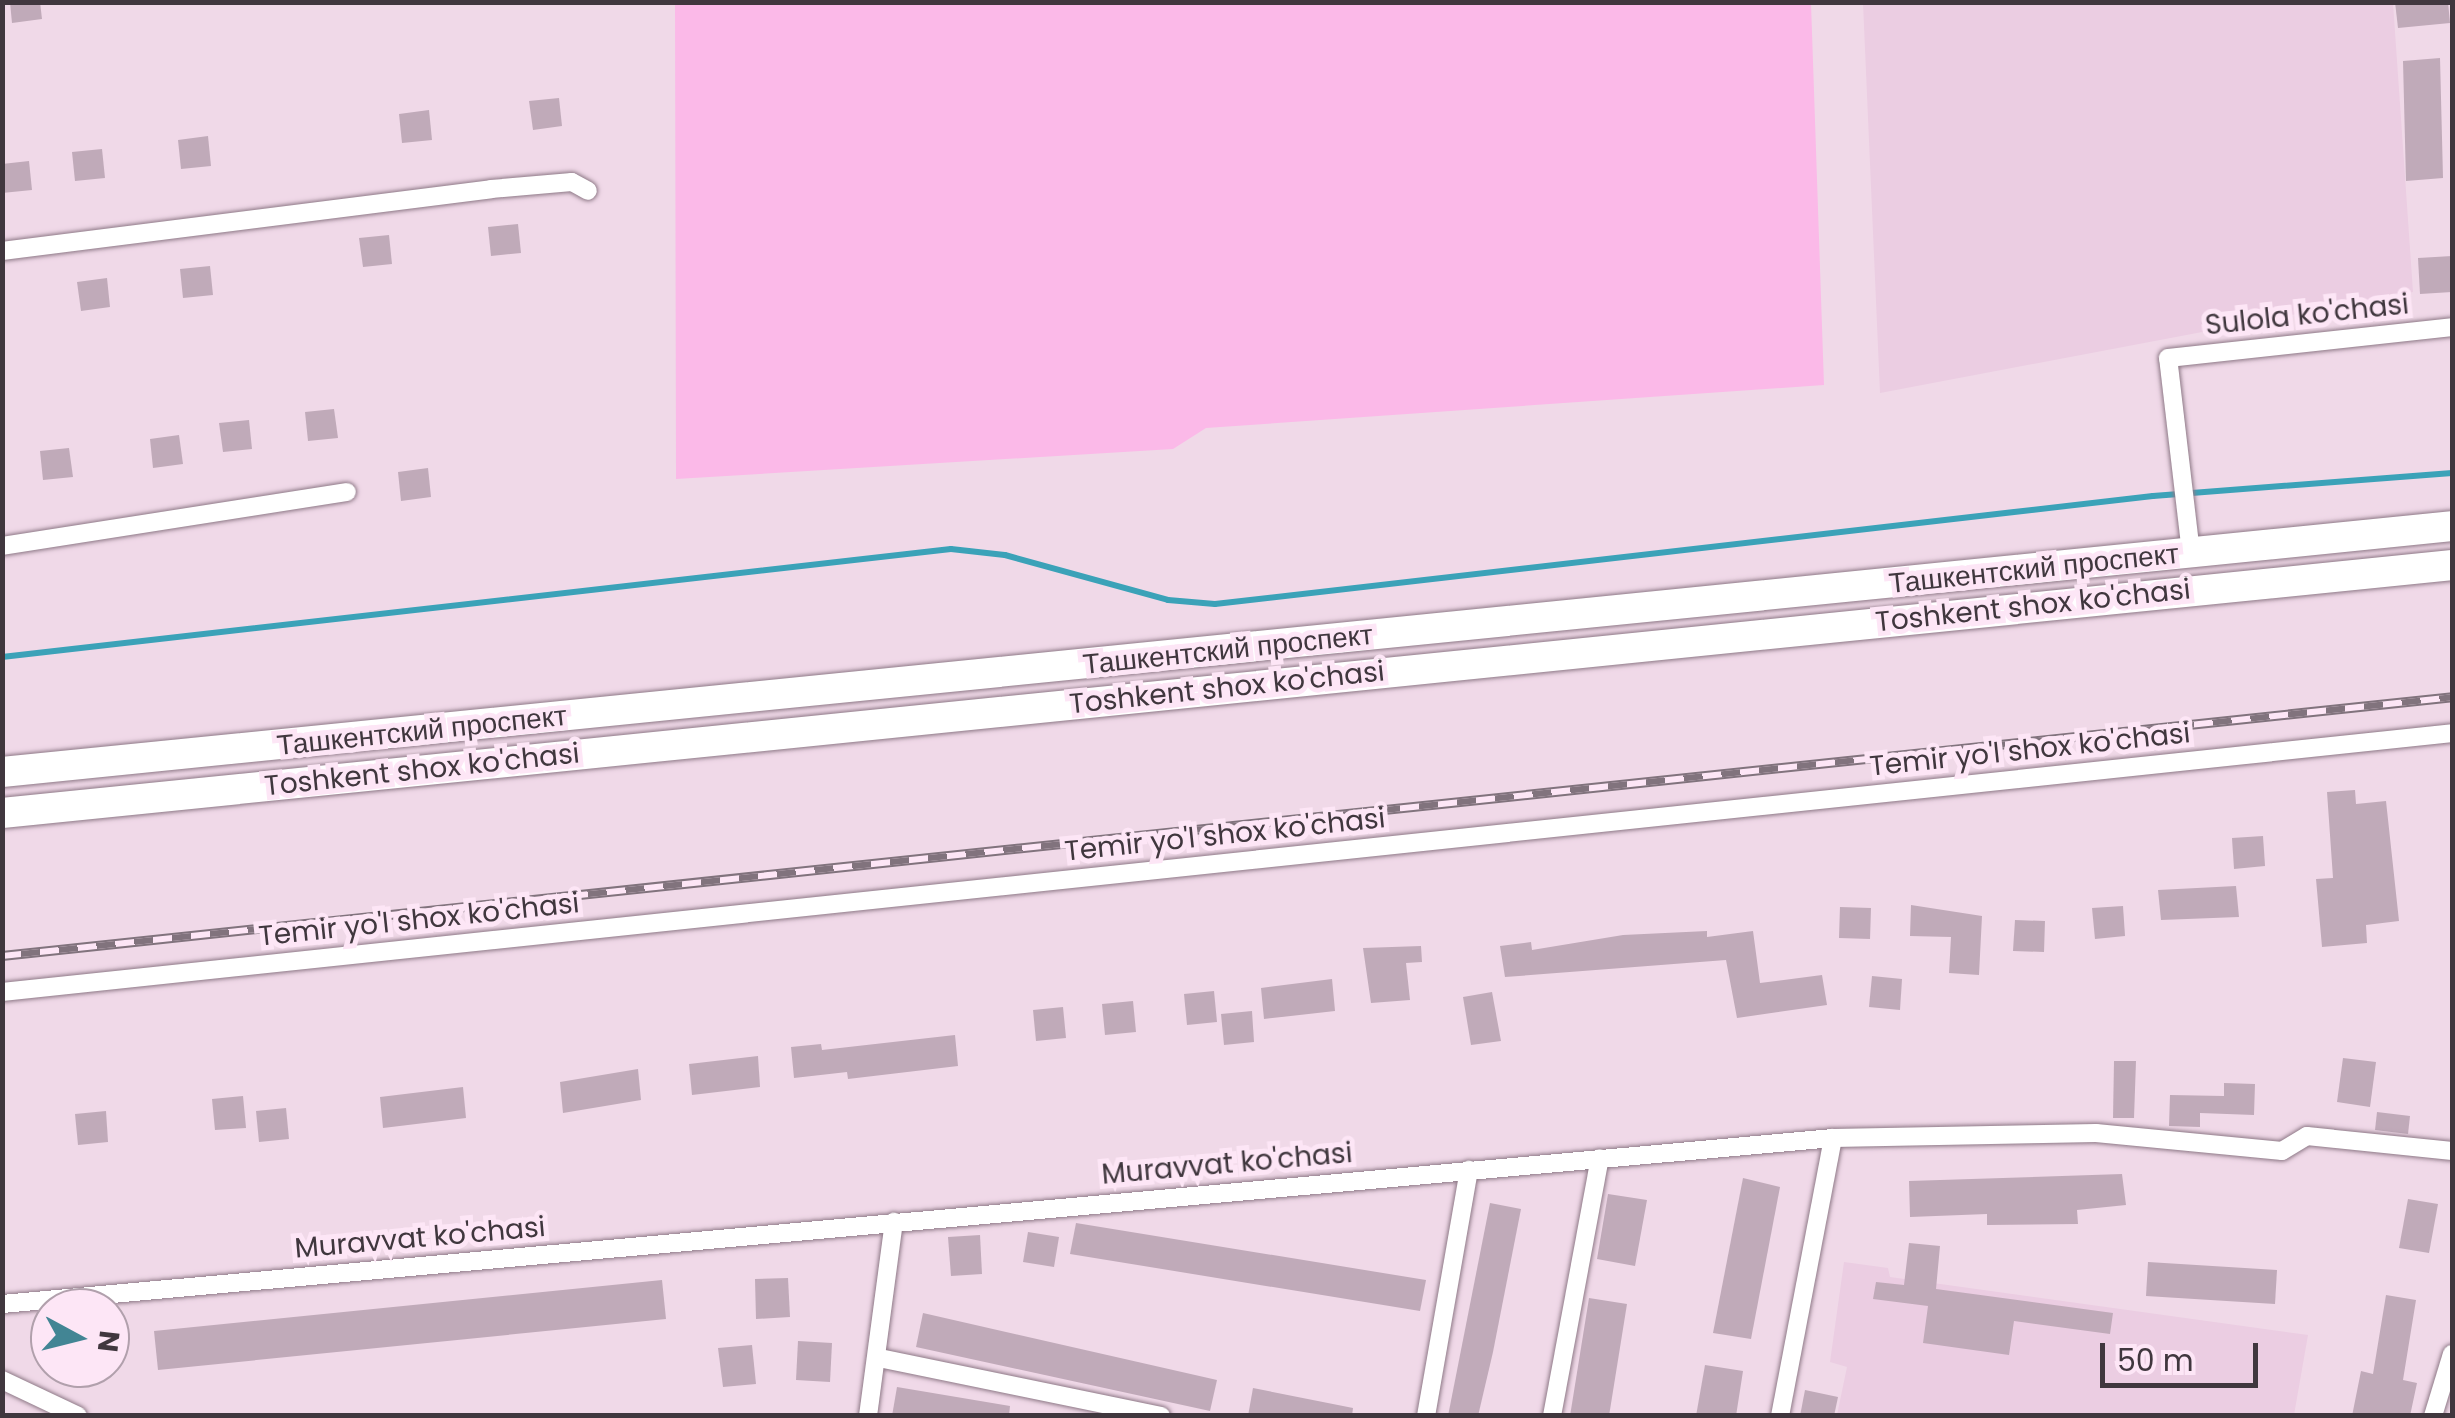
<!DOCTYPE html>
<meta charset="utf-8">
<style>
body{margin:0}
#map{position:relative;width:2455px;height:1418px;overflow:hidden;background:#f0d9e8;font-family:Poppins,sans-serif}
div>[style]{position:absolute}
.built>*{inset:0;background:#ebcde2}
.green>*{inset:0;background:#fbb9e8}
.stream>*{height:6px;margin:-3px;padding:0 3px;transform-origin:3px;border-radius:3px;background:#3ba2b8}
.building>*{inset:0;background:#c0aab9}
.roads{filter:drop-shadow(0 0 2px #8e7987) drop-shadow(0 0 2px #8e7987)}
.minor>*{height:18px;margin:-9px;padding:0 9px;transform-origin:9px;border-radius:9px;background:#fff}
.trunk>*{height:30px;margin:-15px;padding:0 15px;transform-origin:15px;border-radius:15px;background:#fff}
.rail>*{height:10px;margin-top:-5px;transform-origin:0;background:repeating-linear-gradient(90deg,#fde6f6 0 19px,#81737d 0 38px);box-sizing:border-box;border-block:2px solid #81737d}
span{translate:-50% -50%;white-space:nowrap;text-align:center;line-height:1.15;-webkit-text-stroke:10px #fde6f6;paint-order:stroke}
.street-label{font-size:28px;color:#40373e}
.frame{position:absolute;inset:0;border:5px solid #40373e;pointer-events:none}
.north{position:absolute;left:30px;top:1288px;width:100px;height:100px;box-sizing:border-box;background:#fde6f6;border:2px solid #b1a0ac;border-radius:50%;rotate:97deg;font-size:28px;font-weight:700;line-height:40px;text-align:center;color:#40373e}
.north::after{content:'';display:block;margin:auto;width:35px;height:45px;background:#428594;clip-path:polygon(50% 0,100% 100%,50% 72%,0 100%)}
.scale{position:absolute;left:2100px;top:1343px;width:158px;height:45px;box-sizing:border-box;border:5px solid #40373e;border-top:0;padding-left:12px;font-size:30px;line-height:35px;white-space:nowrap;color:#40373e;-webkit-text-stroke:8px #fde6f6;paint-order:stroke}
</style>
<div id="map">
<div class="built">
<i style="clip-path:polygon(1863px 3px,2393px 3px,2413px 292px,1880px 393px)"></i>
<i style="clip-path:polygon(1844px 1262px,1888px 1268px,1890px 1277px,2308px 1335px,2294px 1415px,1837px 1415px,1847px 1367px,1830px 1362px)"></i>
</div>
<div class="green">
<i style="clip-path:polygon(675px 3px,1811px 3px,1824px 385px,1206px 428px,1173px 449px,676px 479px)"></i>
</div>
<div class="stream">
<i style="left:2px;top:657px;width:955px;rotate:-6.49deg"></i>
<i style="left:951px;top:549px;width:54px;rotate:6.3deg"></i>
<i style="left:1005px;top:555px;width:169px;rotate:15.4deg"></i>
<i style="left:1168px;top:600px;width:47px;rotate:4.9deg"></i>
<i style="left:1215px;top:604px;width:944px;rotate:-6.57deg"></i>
<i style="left:2153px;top:496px;width:300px;rotate:-4.4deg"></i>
</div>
<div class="building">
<i style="clip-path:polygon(10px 2px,40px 2px,42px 19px,12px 23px)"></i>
<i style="clip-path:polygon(2395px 2px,2448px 2px,2450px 23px,2398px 28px)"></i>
<i style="clip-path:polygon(2440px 58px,2443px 178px,2406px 181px,2403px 61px)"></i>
<i style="clip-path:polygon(559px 98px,562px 126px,533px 130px,529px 101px)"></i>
<i style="clip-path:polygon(429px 110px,432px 140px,402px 143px,399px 114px)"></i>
<i style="clip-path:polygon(208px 136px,211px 166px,181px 169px,178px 140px)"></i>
<i style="clip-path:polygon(102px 149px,105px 178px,75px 181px,72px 152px)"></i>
<i style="clip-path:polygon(29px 161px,32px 190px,2px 193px,2px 164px)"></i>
<i style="clip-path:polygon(518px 224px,521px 253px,491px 256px,488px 227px)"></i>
<i style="clip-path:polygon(389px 235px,392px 264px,363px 267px,359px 238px)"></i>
<i style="clip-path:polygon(2452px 256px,2452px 292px,2420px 294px,2418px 258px)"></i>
<i style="clip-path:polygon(210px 266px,213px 295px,183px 298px,180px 269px)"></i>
<i style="clip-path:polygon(107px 278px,110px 307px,81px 311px,77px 282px)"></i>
<i style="clip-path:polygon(334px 409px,338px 438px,308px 441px,305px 412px)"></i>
<i style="clip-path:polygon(249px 420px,252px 449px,223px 452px,219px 423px)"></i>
<i style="clip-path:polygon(179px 435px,183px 464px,153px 468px,150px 439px)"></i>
<i style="clip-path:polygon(69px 448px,73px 477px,43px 480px,40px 451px)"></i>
<i style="clip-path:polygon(428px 468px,431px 497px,401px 501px,398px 472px)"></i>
<i style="clip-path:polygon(2355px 790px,2356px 804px,2386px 801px,2399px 921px,2366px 925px,2367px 943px,2322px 947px,2316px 879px,2333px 878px,2327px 792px)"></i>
<i style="clip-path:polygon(2263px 836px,2265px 866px,2234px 869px,2232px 838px)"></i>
<i style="clip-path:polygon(2236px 886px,2239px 917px,2161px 920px,2158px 890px)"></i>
<i style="clip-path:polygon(1911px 905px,1982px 916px,1979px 975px,1949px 973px,1951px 937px,1910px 936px)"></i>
<i style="clip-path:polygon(2123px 906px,2125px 936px,2095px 939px,2092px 908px)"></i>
<i style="clip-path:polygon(1840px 907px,1871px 908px,1870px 939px,1839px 938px)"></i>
<i style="clip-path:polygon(2015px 920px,2045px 921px,2044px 952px,2013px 951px)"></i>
<i style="clip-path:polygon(1707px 931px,1707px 937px,1753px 931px,1760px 983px,1822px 975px,1827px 1005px,1737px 1018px,1726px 960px,1505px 977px,1500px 946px,1531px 942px,1532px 950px,1623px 935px)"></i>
<i style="clip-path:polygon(1421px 946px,1422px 962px,1406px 963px,1410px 1000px,1371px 1003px,1363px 948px)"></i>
<i style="clip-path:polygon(1872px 976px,1902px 979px,1900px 1010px,1869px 1007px)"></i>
<i style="clip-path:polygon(1332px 979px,1335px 1011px,1264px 1019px,1261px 988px)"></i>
<i style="clip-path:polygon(1214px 991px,1217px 1022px,1187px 1025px,1184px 994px)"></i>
<i style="clip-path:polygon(1492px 992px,1501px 1041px,1471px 1045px,1463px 997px)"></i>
<i style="clip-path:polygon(1133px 1001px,1136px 1032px,1105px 1035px,1102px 1004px)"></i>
<i style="clip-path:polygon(1063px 1007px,1066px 1038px,1036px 1041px,1033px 1010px)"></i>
<i style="clip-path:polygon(1252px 1011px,1254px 1042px,1224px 1045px,1221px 1014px)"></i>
<i style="clip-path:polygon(955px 1035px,958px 1066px,848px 1079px,847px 1072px,794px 1078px,791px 1047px,821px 1044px,822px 1050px)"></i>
<i style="clip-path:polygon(758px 1056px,760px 1087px,692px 1095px,689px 1064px)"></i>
<i style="clip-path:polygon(2343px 1058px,2376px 1062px,2370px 1107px,2337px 1102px)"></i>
<i style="clip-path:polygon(2114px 1061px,2136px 1061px,2134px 1118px,2113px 1118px)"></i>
<i style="clip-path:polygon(638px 1069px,641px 1100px,563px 1113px,560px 1082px)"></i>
<i style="clip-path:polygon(2224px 1083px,2255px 1084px,2254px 1115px,2200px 1113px,2200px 1127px,2169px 1126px,2170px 1095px,2224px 1096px)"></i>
<i style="clip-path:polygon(463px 1087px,466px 1118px,383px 1128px,380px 1097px)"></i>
<i style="clip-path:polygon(243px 1096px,246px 1128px,215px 1130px,212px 1099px)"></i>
<i style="clip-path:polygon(286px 1108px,289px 1139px,259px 1142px,256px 1111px)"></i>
<i style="clip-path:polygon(106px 1111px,108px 1142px,78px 1145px,75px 1114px)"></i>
<i style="clip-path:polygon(2377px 1112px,2410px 1116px,2408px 1134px,2375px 1130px)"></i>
<i style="clip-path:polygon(2122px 1174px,2126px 1205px,2077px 1210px,2078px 1224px,1987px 1225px,1987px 1214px,1910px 1217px,1909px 1181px)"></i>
<i style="clip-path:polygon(1743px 1178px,1780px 1187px,1751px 1339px,1713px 1333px)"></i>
<i style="clip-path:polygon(1608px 1194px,1647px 1200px,1635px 1266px,1597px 1259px)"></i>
<i style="clip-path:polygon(2408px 1199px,2438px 1204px,2429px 1253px,2399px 1248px)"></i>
<i style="clip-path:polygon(1490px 1203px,1521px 1209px,1493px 1352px,1478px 1416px,1448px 1416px)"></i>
<i style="clip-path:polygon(1076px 1223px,1426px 1280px,1420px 1311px,1070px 1254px)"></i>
<i style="clip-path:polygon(1028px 1232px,1059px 1237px,1054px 1267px,1023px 1262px)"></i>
<i style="clip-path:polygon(980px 1235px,982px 1274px,951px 1276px,948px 1237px)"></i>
<i style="clip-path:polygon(1909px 1243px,1940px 1246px,1936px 1289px,2113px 1313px,2110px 1334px,2014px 1321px,2009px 1355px,1923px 1343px,1928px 1306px,1873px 1299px,1876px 1282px,1904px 1285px)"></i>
<i style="clip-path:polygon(2148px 1262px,2277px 1270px,2275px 1304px,2146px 1296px)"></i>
<i style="clip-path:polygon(788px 1278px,790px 1317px,756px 1319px,755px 1279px)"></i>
<i style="clip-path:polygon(662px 1280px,666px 1319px,158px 1370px,154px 1331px)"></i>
<i style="clip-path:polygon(2386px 1295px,2416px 1300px,2403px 1380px,2417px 1383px,2410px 1416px,2352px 1416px,2361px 1371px,2373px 1374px)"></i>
<i style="clip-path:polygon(1589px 1298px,1627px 1304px,1609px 1416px,1570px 1416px)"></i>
<i style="clip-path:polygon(923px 1313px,1217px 1380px,1210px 1411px,916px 1347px)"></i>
<i style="clip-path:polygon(798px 1341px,832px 1343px,830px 1382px,796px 1380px)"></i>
<i style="clip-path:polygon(752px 1345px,756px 1384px,723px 1387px,718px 1348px)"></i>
<i style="clip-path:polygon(1705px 1365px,1743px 1371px,1736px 1416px,1696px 1416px)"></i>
<i style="clip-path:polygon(897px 1387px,1010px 1406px,1009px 1416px,892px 1416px)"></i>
<i style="clip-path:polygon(1253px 1388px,1353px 1408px,1352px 1416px,1248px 1416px)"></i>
<i style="clip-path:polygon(1805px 1390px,1838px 1397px,1834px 1416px,1800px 1416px)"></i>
</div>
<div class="roads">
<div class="minor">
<i style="left:2px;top:251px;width:493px;rotate:-7.2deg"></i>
<i style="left:491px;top:189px;width:81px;rotate:-4.9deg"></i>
<i style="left:572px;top:182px;width:18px;rotate:29deg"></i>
<i style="left:2px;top:546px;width:349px;rotate:-8.9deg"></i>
<i style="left:2191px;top:553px;width:196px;rotate:-96.7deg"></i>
<i style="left:2168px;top:358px;width:286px;rotate:-6.2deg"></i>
<i style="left:2px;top:992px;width:2464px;rotate:-6.03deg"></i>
<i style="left:2px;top:1304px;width:1839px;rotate:-5.18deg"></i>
<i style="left:1833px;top:1138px;width:263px;rotate:-1.1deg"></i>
<i style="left:2096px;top:1133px;width:187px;rotate:5.5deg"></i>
<i style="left:2282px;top:1151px;width:29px;rotate:-31deg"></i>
<i style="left:2307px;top:1136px;width:146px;rotate:5.9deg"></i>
<i style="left:879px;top:1358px;width:288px;rotate:11.6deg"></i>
<i style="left:2px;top:1380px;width:84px;rotate:25.3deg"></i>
<i style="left:868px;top:1416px;width:196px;rotate:-82.4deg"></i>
<i style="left:1426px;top:1416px;width:250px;rotate:-80.1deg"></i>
<i style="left:1552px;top:1416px;width:262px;rotate:-79.5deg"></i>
<i style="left:1780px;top:1416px;width:283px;rotate:-79.2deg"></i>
<i style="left:2433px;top:1416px;width:65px;rotate:-73deg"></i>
</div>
<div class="trunk">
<i style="left:2px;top:772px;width:2462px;rotate:-5.73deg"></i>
<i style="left:2px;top:813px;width:2463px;rotate:-5.78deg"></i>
</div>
</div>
<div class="rail">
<i style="left:2px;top:956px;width:2464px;rotate:-6.03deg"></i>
</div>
<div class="street-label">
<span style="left:2307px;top:315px;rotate:-6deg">Sulola ko'chasi</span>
<span style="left:2034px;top:569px;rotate:-6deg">Ташкентский проспект</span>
<span style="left:2033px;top:606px;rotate:-6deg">Toshkent shox ko'chasi</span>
<span style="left:1228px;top:650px;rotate:-6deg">Ташкентский проспект</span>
<span style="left:1227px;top:688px;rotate:-6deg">Toshkent shox ko'chasi</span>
<span style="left:422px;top:731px;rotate:-6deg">Ташкентский проспект</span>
<span style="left:2030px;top:750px;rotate:-6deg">Temir yo'l shox ko'chasi</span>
<span style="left:422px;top:770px;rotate:-6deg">Toshkent shox ko'chasi</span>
<span style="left:1225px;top:835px;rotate:-6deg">Temir yo'l shox ko'chasi</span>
<span style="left:419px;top:920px;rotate:-6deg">Temir yo'l shox ko'chasi</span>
<span style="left:1227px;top:1164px;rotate:-5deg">Muravvat ko'chasi</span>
<span style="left:420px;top:1238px;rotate:-5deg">Muravvat ko'chasi</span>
</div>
<div class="frame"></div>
<div class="north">N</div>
<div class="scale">50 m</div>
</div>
